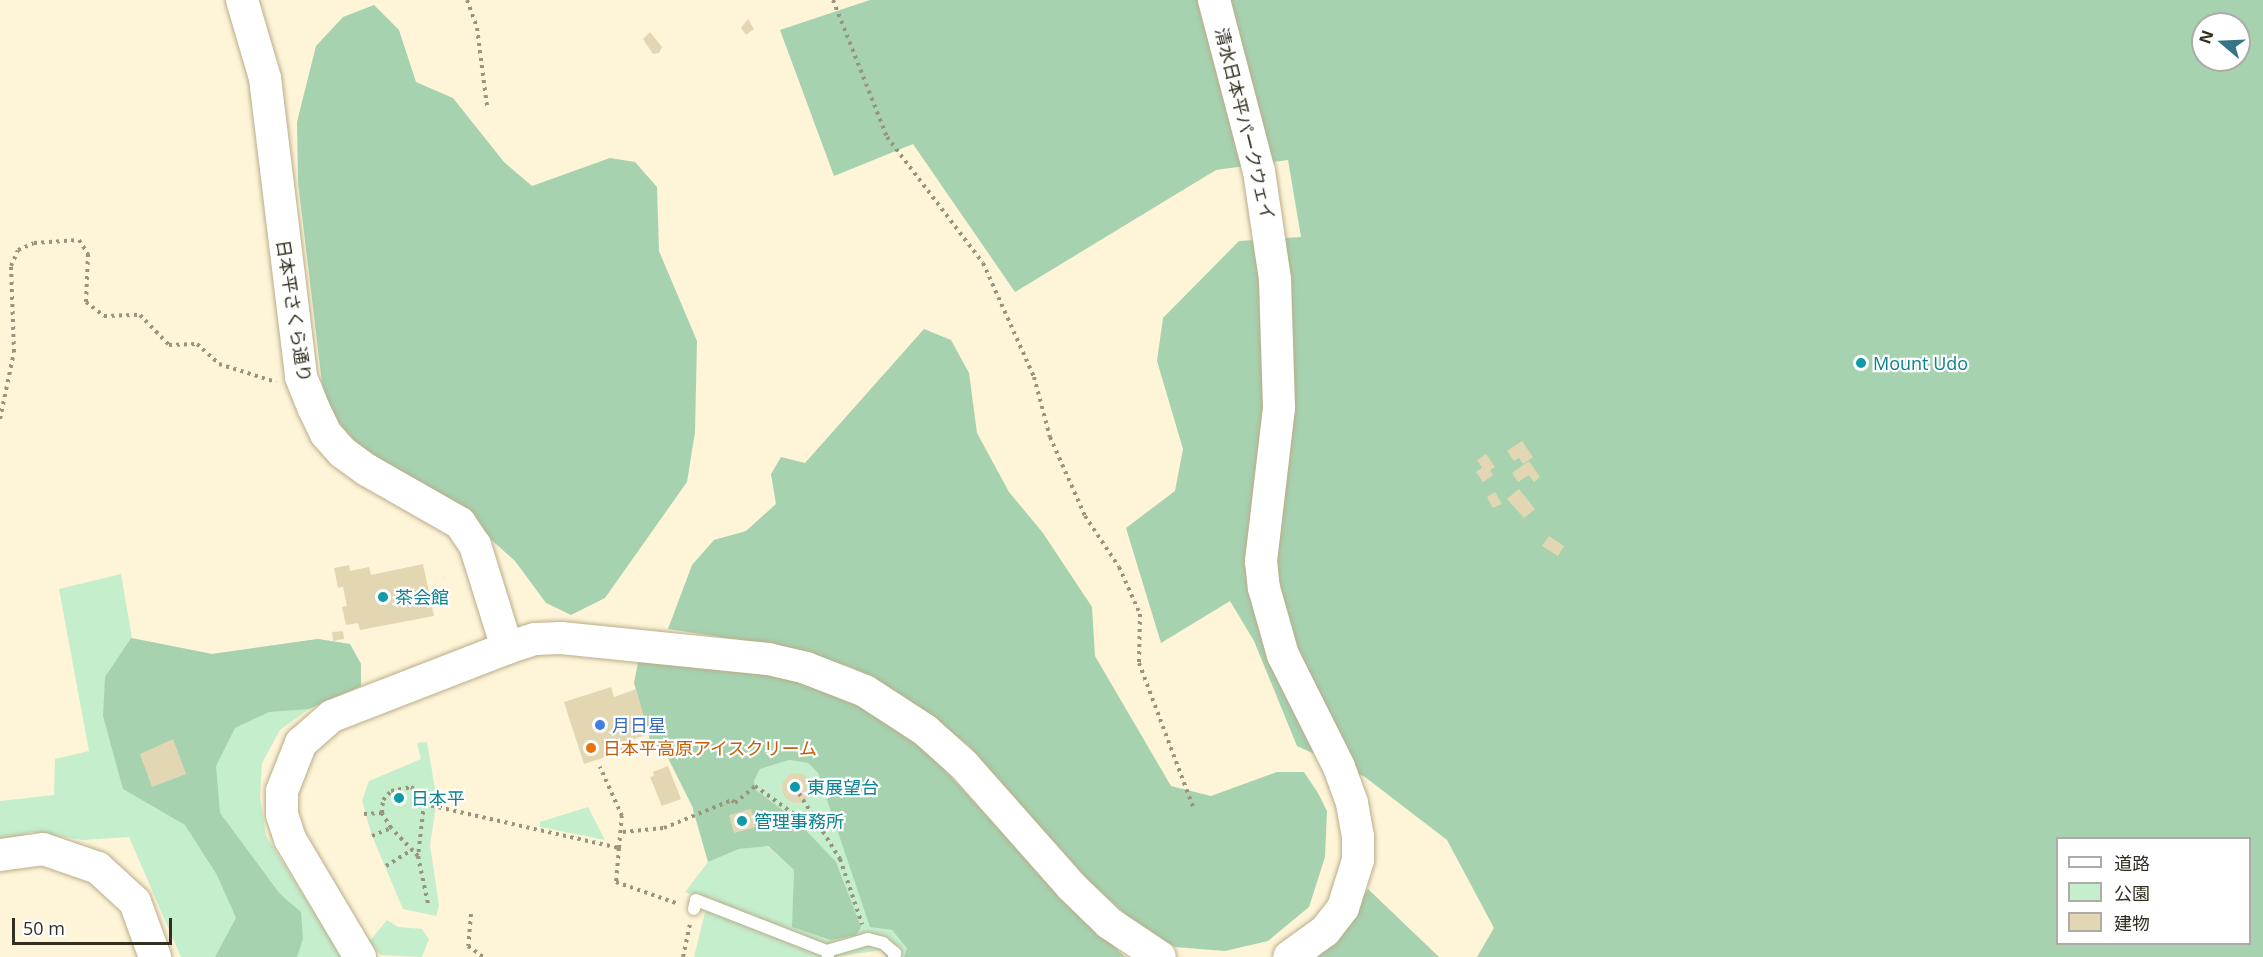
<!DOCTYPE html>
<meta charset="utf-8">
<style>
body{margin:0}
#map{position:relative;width:2263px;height:957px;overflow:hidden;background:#fef4d7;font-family:"Open Sans","Noto Sans JP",sans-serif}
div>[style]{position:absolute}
.green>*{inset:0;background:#c5eecd}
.forest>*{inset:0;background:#a6d2b0}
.building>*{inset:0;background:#e3d7b3}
.round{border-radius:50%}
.path>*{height:4px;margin-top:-2px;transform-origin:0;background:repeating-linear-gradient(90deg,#9a937d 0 3px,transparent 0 7.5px)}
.roads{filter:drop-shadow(0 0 2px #b8ad8a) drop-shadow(0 0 2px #b8ad8a)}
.service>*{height:12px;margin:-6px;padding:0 6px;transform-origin:6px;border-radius:6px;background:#fff}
.tertiary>*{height:32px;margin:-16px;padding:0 16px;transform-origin:16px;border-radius:16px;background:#fff}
.dots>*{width:16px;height:16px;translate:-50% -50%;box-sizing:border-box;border:3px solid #fff;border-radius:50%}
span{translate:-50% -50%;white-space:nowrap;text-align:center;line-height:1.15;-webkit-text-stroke:4.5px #fff;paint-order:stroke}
.street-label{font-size:18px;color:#322e20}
.culture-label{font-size:18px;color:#0d838f}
.left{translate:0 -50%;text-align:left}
.shop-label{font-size:18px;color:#366cbe}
.food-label{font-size:18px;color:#c56008}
.legend{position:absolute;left:2056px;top:837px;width:195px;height:108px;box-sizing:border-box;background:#fff;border:2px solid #adaba6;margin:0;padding:8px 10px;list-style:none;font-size:18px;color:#322e20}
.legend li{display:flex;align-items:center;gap:12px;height:30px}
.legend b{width:30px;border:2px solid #adaba6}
.north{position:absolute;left:2191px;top:12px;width:60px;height:60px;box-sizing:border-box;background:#fff;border:2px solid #adaba6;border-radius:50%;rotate:289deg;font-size:16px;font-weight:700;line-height:24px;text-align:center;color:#322e20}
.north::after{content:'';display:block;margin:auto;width:21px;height:27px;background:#357489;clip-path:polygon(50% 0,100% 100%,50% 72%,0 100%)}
.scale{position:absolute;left:12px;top:918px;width:160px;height:27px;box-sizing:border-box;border:3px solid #322e20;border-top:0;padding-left:8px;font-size:18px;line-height:21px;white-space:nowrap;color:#322e20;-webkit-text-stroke:4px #fff;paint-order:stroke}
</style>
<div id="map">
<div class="green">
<i style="clip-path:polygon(121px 574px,132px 638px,212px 654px,318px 639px,350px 644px,361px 664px,361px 686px,309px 709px,280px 730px,262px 763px,260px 797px,266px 836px,343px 957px,181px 957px,129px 837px,83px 840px,31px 832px,0 843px,0 801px,54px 795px,55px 759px,89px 751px,59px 589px)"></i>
<i style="clip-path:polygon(427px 742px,437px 800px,430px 845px,439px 906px,436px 916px,403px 909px,372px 836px,362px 801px,369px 781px,421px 759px,417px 743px)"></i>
<i style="clip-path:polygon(789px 760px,808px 763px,818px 773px,829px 804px,892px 930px,908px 948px,904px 957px,885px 957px,881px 950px,836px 957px,694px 957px,708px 900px,685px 892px,708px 862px,739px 849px,767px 846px,794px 870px,793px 927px,796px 820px,756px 790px,754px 781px,760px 769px)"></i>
<i style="clip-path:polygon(588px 807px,605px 840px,540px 827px,540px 822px)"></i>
<i style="clip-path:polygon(387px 920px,398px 927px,422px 929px,429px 939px,422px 957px,381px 955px,369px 942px)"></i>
</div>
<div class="forest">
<i style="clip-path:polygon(evenodd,870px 0,2263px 0,2263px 957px,1477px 957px,1494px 928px,1447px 840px,1365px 777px,1297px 746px,1254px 641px,1230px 601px,1161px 643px,1126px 528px,1175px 491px,1183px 449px,1157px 361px,1163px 318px,1239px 241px,1301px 237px,1288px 160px,1216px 170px,1015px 292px,913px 144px,834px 176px,780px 30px,870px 0,2203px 24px,2239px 24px,2239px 60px,2203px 60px,2203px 24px,870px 0,2058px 838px,2250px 838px,2250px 944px,2058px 944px,2058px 838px)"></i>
<i style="clip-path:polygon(374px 5px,399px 30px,416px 82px,453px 98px,504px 162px,532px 186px,610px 158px,635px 162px,657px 187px,659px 251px,697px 341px,695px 432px,687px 482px,605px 598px,571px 615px,546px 603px,515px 561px,485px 534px,363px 450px,334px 418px,322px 383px,298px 182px,297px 122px,316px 46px,343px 17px)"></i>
<i style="clip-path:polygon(924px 329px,951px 340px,969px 373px,977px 433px,1009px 492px,1043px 533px,1092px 607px,1095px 656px,1171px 786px,1211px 796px,1277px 772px,1304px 772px,1318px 793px,1327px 811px,1325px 857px,1309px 907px,1268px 941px,1225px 951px,1175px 947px,1136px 924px,1089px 881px,969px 746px,917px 706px,851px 667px,773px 645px,668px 629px,692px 565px,714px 540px,746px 531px,776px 504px,771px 474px,781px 457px,805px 463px)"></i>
<i style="clip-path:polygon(131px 638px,212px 654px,318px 639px,350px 644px,361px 664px,361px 686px,309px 709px,269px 712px,235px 728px,216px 766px,220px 813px,280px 894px,301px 912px,303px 939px,297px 957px,215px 957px,236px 918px,217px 875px,185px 825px,123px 789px,103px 716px,105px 677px)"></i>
<i style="clip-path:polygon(639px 657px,762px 670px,849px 698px,921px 744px,1056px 891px,1125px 957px,904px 957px,907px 948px,892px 930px,870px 927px,818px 773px,808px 763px,789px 760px,760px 769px,754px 781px,756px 790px,796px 820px,836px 862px,861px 927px,856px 935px,831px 940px,792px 927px,794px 870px,768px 846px,739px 849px,708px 862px,692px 806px,666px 754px,650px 740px,634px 683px)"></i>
<i style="clip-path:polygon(1368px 889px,1439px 957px,1307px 957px,1337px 936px)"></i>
</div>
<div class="building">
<i style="clip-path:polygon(748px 19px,754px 29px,746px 35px,741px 28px)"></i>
<i style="clip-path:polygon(650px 32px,662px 47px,659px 53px,653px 54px,643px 39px)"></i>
<i style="clip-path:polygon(1522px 441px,1533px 457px,1523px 464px,1519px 458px,1514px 461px,1507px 451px)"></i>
<i style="clip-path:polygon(1486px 454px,1495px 467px,1490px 470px,1493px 475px,1483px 482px,1476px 472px,1482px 468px,1477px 460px)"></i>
<i style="clip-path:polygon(1529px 461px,1540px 477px,1534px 482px,1529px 475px,1518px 482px,1512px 473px)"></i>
<i style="clip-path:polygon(1519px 489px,1535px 509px,1524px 518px,1507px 499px)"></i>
<i style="clip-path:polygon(1495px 492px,1502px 504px,1493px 508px,1487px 497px)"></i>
<i style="clip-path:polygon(1549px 536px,1564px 546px,1558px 556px,1542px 546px)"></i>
<i style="clip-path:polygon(423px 564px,434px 616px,360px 630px,358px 623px,346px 625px,342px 607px,347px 606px,343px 587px,338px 588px,334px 568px,349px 565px,350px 571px,369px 567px,371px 575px)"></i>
<i style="clip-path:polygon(343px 631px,344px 639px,333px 641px,332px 632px)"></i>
<i style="clip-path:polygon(611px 687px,614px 697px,636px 689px,649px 734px,628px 741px,631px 749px,584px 764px,564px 702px)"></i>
<i style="clip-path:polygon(173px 739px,186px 774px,152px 787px,140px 754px)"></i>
<i style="clip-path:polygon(668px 766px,681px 799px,662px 806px,650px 777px,654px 776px,653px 772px)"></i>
<i class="round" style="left:782px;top:773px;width:30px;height:30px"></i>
<i style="clip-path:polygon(751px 809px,756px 827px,734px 833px,729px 815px)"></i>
</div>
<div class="path">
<i style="left:467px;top:0;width:30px;rotate:70deg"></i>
<i style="left:477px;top:28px;width:79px;rotate:82.7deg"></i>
<i style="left:833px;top:0;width:147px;rotate:68.5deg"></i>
<i style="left:887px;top:137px;width:158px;rotate:52.7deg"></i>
<i style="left:983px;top:263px;width:125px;rotate:65.9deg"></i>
<i style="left:1034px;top:377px;width:62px;rotate:75.1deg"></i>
<i style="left:1050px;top:437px;width:86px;rotate:66.1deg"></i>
<i style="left:1085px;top:516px;width:61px;rotate:56.3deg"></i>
<i style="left:1119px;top:567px;width:51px;rotate:65.9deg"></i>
<i style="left:1140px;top:614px;width:49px;rotate:91.2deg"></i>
<i style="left:1139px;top:663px;width:156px;rotate:69.4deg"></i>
<i style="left:0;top:419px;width:68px;rotate:-78.2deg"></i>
<i style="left:14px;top:352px;width:86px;rotate:-92deg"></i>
<i style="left:11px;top:266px;width:17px;rotate:-66deg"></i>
<i style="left:18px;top:250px;width:17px;rotate:-24deg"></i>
<i style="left:34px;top:243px;width:45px;rotate:-3.8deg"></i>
<i style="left:79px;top:240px;width:17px;rotate:57deg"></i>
<i style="left:88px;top:254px;width:48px;rotate:92.4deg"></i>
<i style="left:86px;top:302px;width:23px;rotate:38deg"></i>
<i style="left:104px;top:316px;width:36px;rotate:-2deg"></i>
<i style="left:140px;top:315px;width:42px;rotate:46deg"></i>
<i style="left:169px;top:345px;width:28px;rotate:-2deg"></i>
<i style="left:197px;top:344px;width:30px;rotate:42deg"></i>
<i style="left:219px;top:364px;width:60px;rotate:17.5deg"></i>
<i style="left:795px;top:787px;width:85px;rotate:58deg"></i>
<i style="left:840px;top:859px;width:69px;rotate:71.3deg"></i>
<i style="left:424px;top:804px;width:200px;rotate:12.7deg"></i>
<i style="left:619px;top:848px;width:32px;rotate:-85deg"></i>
<i style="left:622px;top:816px;width:54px;rotate:-114.2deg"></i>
<i style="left:364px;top:814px;width:18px;rotate:-3deg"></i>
<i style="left:623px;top:832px;width:41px;rotate:-5.6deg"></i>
<i style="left:664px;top:828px;width:74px;rotate:-22.4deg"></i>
<i style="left:732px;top:800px;width:4px;rotate:45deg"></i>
<i style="left:735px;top:803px;width:26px;rotate:-40deg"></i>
<i style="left:755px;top:786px;width:49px;rotate:35.9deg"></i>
<i style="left:795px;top:815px;width:20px;rotate:3deg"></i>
<i style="left:372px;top:836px;width:21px;rotate:-23deg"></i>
<i style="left:619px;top:848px;width:34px;rotate:95deg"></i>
<i style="left:616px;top:882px;width:67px;rotate:19.2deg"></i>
<i style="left:418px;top:856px;width:39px;rotate:-134deg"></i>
<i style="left:391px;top:828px;width:17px;rotate:-121deg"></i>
<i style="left:382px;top:813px;width:13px;rotate:-86deg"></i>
<i style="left:383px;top:800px;width:12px;rotate:-48deg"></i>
<i style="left:391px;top:791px;width:20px;rotate:-11deg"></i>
<i style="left:411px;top:787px;width:12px;rotate:31deg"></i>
<i style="left:421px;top:793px;width:11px;rotate:75deg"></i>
<i style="left:424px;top:804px;width:52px;rotate:96.6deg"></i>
<i style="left:418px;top:856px;width:49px;rotate:78.2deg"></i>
<i style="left:386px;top:866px;width:31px;rotate:-32deg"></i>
<i style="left:471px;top:914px;width:32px;rotate:95deg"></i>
<i style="left:468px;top:946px;width:19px;rotate:36deg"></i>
<i style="left:683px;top:957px;width:33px;rotate:-78deg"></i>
</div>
<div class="roads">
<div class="service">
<i style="left:694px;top:909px;width:9px;rotate:-77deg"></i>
<i style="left:696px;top:900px;width:141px;rotate:21.3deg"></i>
<i style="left:827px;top:951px;width:6px;rotate:81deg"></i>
<i style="left:827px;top:951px;width:43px;rotate:-16.3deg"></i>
<i style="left:868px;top:939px;width:16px;rotate:15deg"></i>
<i style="left:883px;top:943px;width:16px;rotate:40deg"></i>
<i style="left:895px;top:953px;width:4px;rotate:104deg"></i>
</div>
<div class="tertiary">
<i style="left:242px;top:0;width:81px;rotate:73.6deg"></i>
<i style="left:265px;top:78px;width:301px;rotate:83.1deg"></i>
<i style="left:301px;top:377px;width:32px;rotate:68deg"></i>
<i style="left:313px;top:407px;width:30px;rotate:64deg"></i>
<i style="left:326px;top:434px;width:24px;rotate:48deg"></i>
<i style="left:342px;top:452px;width:31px;rotate:36deg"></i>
<i style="left:367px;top:470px;width:107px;rotate:29.7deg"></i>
<i style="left:460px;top:523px;width:27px;rotate:56deg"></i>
<i style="left:475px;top:545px;width:108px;rotate:72.7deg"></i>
<i style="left:1214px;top:0;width:177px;rotate:75.3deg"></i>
<i style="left:1259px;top:171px;width:110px;rotate:81.6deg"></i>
<i style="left:1275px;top:280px;width:128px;rotate:88.2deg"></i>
<i style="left:1279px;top:408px;width:154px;rotate:96.7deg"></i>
<i style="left:1261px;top:561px;width:27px;rotate:84deg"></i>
<i style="left:1264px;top:588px;width:70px;rotate:74.2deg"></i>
<i style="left:1283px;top:655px;width:125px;rotate:63.4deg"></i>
<i style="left:1339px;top:767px;width:38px;rotate:70deg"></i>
<i style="left:1352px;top:803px;width:34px;rotate:80deg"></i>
<i style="left:1358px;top:836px;width:24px;rotate:90deg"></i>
<i style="left:1358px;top:860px;width:50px;rotate:107.4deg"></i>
<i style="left:1343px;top:908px;width:29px;rotate:128deg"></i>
<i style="left:1325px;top:931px;width:44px;rotate:144.2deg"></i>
<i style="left:0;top:855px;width:43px;rotate:-7.9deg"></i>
<i style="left:43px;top:849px;width:58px;rotate:19.1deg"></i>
<i style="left:98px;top:868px;width:50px;rotate:42.6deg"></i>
<i style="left:135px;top:902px;width:59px;rotate:70deg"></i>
<i style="left:360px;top:957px;width:137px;rotate:-120.7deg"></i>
<i style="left:290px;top:839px;width:25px;rotate:-108deg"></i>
<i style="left:282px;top:815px;width:24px;rotate:-90deg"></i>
<i style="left:282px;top:791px;width:52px;rotate:-68.4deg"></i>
<i style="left:301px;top:743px;width:41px;rotate:-41.1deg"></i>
<i style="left:332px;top:716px;width:188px;rotate:-21.2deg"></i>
<i style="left:507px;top:648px;width:29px;rotate:-18deg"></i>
<i style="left:535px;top:639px;width:26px;rotate:-2deg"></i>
<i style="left:561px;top:638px;width:208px;rotate:5.8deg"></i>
<i style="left:768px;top:659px;width:39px;rotate:13deg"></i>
<i style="left:806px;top:668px;width:63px;rotate:21.3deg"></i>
<i style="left:865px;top:691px;width:72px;rotate:33deg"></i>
<i style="left:925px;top:730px;width:52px;rotate:41.9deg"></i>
<i style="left:964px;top:765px;width:162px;rotate:48.5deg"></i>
<i style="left:1071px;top:886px;width:53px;rotate:44.2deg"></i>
<i style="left:1109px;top:923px;width:61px;rotate:33.7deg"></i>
</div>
</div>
<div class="dots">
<i style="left:1861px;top:363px;background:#0f9aa8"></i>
<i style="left:383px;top:597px;background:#0f9aa8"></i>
<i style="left:600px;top:725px;background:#3f7fe0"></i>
<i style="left:591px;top:748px;background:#e8710a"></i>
<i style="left:795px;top:787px;background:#0f9aa8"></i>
<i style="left:399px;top:798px;background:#0f9aa8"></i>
<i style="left:742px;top:821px;background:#0f9aa8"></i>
</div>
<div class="street-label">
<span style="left:1245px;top:124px;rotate:76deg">清水日本平パークウェイ</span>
<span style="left:294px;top:311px;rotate:81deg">日本平さくら通り</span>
</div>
<div class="culture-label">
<span class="left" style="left:1873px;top:363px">Mount Udo</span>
<span class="left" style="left:395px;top:597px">茶会館</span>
<span class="left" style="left:807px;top:787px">東展望台</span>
<span class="left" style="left:411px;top:798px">日本平</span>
<span class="left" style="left:754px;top:821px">管理事務所</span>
</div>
<div class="shop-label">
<span class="left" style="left:612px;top:725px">月日星</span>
</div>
<div class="food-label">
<span class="left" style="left:603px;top:748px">日本平高原アイスクリーム</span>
</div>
<ul class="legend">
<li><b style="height:8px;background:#fff"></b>道路</li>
<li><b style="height:16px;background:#c5eecd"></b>公園</li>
<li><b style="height:16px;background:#e3d7b3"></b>建物</li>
</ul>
<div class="north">N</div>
<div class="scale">50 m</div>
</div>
